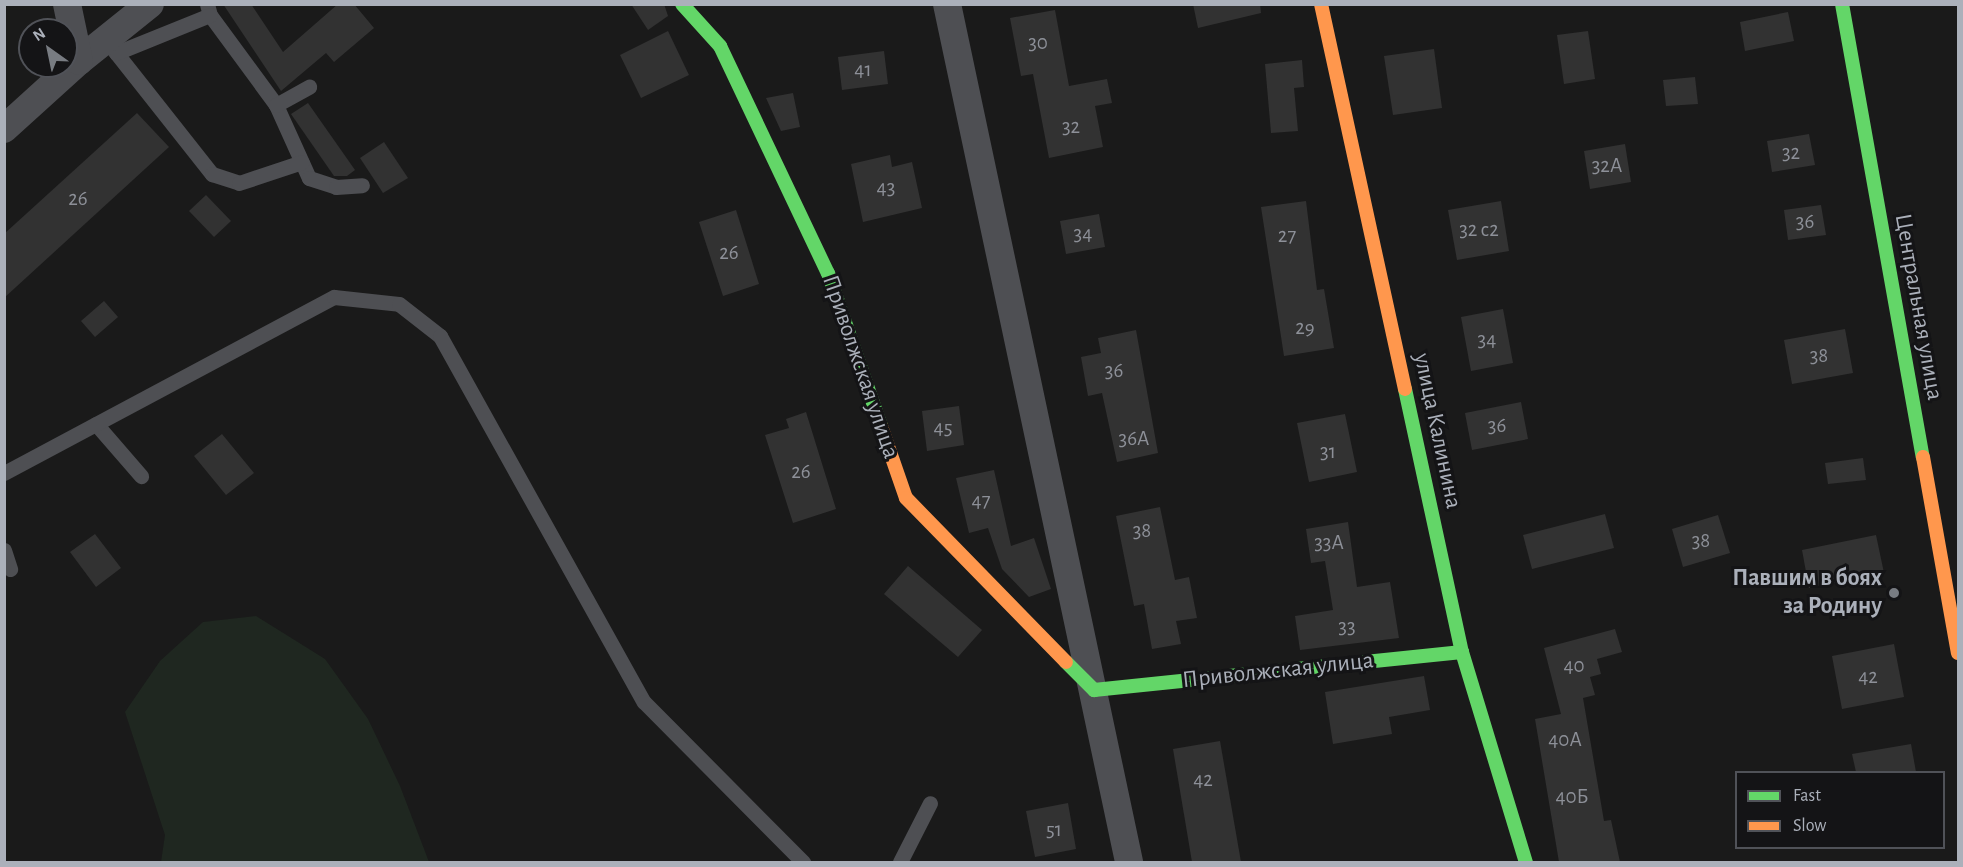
<!DOCTYPE html>
<meta charset="utf-8">
<style>
body{margin:0}
#map{position:relative;width:1963px;height:867px;overflow:hidden;background:#1a1a1a;font-family:"Alegreya Sans",sans-serif}
div>[style]{position:absolute}
.green>*{inset:0;background:#1f2720}
.building>*{inset:0;background:#323232}
.lane>*{height:15px;margin:-7.5px;padding:0 7.5px;transform-origin:7.5px;border-radius:7.5px;background:#4e4f53}
.street>*{height:28px;margin:-14px;padding:0 14px;transform-origin:14px;border-radius:14px;background:#4e4f53}
.fast>*{height:14px;margin:-7px;padding:0 7px;transform-origin:7px;border-radius:7px;background:#63d668}
.slow>*{height:14px;margin:-7px;padding:0 7px;transform-origin:7px;border-radius:7px;background:#ff974d}
.dots>*{width:16px;height:16px;translate:-50% -50%;box-sizing:border-box;border:3px solid #141416;border-radius:50%}
span{translate:-50% -50%;white-space:nowrap;text-align:center;line-height:1.15;-webkit-text-stroke:6px #141416;paint-order:stroke}
.number-label{font-size:21px;color:#8d9098}
.number-label span{-webkit-text-stroke-width:0}
.street-label{font-size:24px;color:#abb0ba}
.poi-label{font-size:24px;color:#abb0ba;font-weight:700}
.right{translate:-100% -50%;text-align:right}
.frame{position:absolute;inset:0;border:6px solid #abb0ba;pointer-events:none}
.legend{position:absolute;left:1735px;top:771px;width:210px;height:78px;box-sizing:border-box;background:#141416;border:2px solid #505258;margin:0;padding:8px 10px;list-style:none;font-size:18px;color:#abb0ba}
.legend li{display:flex;align-items:center;gap:12px;height:30px}
.legend b{width:30px;border:2px solid #505258}
.north{position:absolute;left:18px;top:18px;width:60px;height:60px;box-sizing:border-box;background:#141416;border:2px solid #505258;border-radius:50%;rotate:327deg;font-size:16px;font-weight:700;line-height:24px;text-align:center;color:#abb0ba}
.north::after{content:'';display:block;margin:auto;width:21px;height:27px;background:#787c82;clip-path:polygon(50% 0,100% 100%,50% 72%,0 100%)}
</style>
<div id="map">
<div class="green">
<i style="clip-path:polygon(256px 616px,325px 659px,368px 719px,400px 786px,429px 862px,161px 862px,165px 835px,125px 712px,160px 661px,203px 622px)"></i>
</div>
<div class="building">
<i style="clip-path:polygon(223px 4px,251px 4px,283px 52px,338px 4px,354px 4px,374px 28px,334px 62px,326px 53px,281px 91px)"></i>
<i style="clip-path:polygon(631px 4px,664px 4px,668px 16px,648px 30px)"></i>
<i style="clip-path:polygon(1193px 4px,1260px 4px,1261px 13px,1198px 28px)"></i>
<i style="clip-path:polygon(1055px 10px,1069px 86px,1107px 79px,1112px 103px,1095px 106px,1103px 147px,1049px 158px,1033px 74px,1021px 76px,1010px 18px)"></i>
<i style="clip-path:polygon(1788px 12px,1794px 41px,1745px 51px,1740px 22px)"></i>
<i style="clip-path:polygon(668px 31px,689px 75px,641px 98px,620px 55px)"></i>
<i style="clip-path:polygon(1588px 31px,1595px 79px,1564px 84px,1557px 35px)"></i>
<i style="clip-path:polygon(1434px 49px,1442px 108px,1393px 115px,1384px 56px)"></i>
<i style="clip-path:polygon(884px 51px,888px 84px,842px 90px,838px 57px)"></i>
<i style="clip-path:polygon(1302px 60px,1304px 87px,1294px 88px,1298px 131px,1271px 133px,1265px 64px)"></i>
<i style="clip-path:polygon(1695px 77px,1698px 104px,1666px 106px,1663px 80px)"></i>
<i style="clip-path:polygon(793px 93px,800px 127px,781px 131px,766px 98px)"></i>
<i style="clip-path:polygon(308px 103px,355px 170px,347px 176px,334px 176px,291px 114px)"></i>
<i style="clip-path:polygon(137px 113px,169px 147px,4px 298px,4px 234px)"></i>
<i style="clip-path:polygon(1809px 134px,1815px 165px,1772px 172px,1767px 141px)"></i>
<i style="clip-path:polygon(384px 142px,408px 178px,383px 193px,360px 158px)"></i>
<i style="clip-path:polygon(1625px 144px,1631px 182px,1590px 189px,1584px 151px)"></i>
<i style="clip-path:polygon(890px 155px,892px 167px,912px 162px,922px 208px,863px 222px,851px 164px)"></i>
<i style="clip-path:polygon(206px 195px,231px 221px,214px 237px,189px 211px)"></i>
<i style="clip-path:polygon(1306px 201px,1317px 290px,1324px 289px,1334px 348px,1284px 356px,1261px 207px)"></i>
<i style="clip-path:polygon(1501px 201px,1509px 251px,1457px 260px,1448px 210px)"></i>
<i style="clip-path:polygon(1821px 205px,1826px 235px,1788px 240px,1784px 210px)"></i>
<i style="clip-path:polygon(736px 210px,759px 284px,723px 296px,699px 222px)"></i>
<i style="clip-path:polygon(1099px 214px,1105px 247px,1066px 254px,1060px 221px)"></i>
<i style="clip-path:polygon(104px 301px,118px 317px,95px 337px,81px 321px)"></i>
<i style="clip-path:polygon(1503px 309px,1513px 363px,1471px 371px,1461px 317px)"></i>
<i style="clip-path:polygon(1845px 329px,1853px 373px,1792px 384px,1784px 340px)"></i>
<i style="clip-path:polygon(1136px 330px,1158px 453px,1117px 462px,1102px 393px,1088px 396px,1081px 357px,1101px 353px,1098px 338px)"></i>
<i style="clip-path:polygon(1521px 402px,1528px 439px,1472px 450px,1465px 413px)"></i>
<i style="clip-path:polygon(959px 406px,964px 445px,927px 451px,922px 411px)"></i>
<i style="clip-path:polygon(806px 412px,836px 509px,793px 523px,765px 435px,789px 428px,786px 419px)"></i>
<i style="clip-path:polygon(1345px 414px,1357px 472px,1309px 482px,1297px 423px)"></i>
<i style="clip-path:polygon(222px 434px,254px 473px,226px 495px,194px 456px)"></i>
<i style="clip-path:polygon(1863px 458px,1866px 480px,1828px 484px,1825px 463px)"></i>
<i style="clip-path:polygon(994px 470px,1011px 546px,1034px 538px,1051px 589px,1029px 597px,1002px 569px,988px 528px,969px 533px,956px 478px)"></i>
<i style="clip-path:polygon(1160px 507px,1175px 580px,1189px 577px,1197px 618px,1176px 621px,1181px 644px,1152px 649px,1144px 604px,1134px 606px,1116px 516px)"></i>
<i style="clip-path:polygon(1605px 514px,1614px 548px,1532px 569px,1523px 535px)"></i>
<i style="clip-path:polygon(1718px 515px,1730px 553px,1683px 567px,1672px 529px)"></i>
<i style="clip-path:polygon(1348px 522px,1357px 587px,1390px 582px,1399px 638px,1300px 650px,1295px 616px,1333px 610px,1325px 561px,1311px 563px,1306px 529px)"></i>
<i style="clip-path:polygon(95px 534px,121px 568px,96px 587px,70px 552px)"></i>
<i style="clip-path:polygon(1876px 535px,1884px 573px,1809px 588px,1802px 550px)"></i>
<i style="clip-path:polygon(908px 566px,982px 630px,958px 657px,884px 594px)"></i>
<i style="clip-path:polygon(1615px 629px,1622px 652px,1597px 659px,1601px 674px,1590px 677px,1595px 695px,1583px 698px,1604px 821px,1611px 820px,1620px 862px,1559px 862px,1535px 719px,1561px 714px,1544px 648px)"></i>
<i style="clip-path:polygon(1894px 644px,1904px 697px,1842px 709px,1832px 656px)"></i>
<i style="clip-path:polygon(1424px 676px,1430px 710px,1389px 717px,1392px 734px,1333px 744px,1325px 692px)"></i>
<i style="clip-path:polygon(1220px 741px,1241px 862px,1192px 862px,1173px 749px)"></i>
<i style="clip-path:polygon(1911px 744px,1916px 772px,1856px 772px,1852px 754px)"></i>
<i style="clip-path:polygon(1068px 803px,1076px 849px,1035px 857px,1026px 811px)"></i>
</div>
<div class="lane">
<i style="left:207px;top:4px;width:11px;rotate:75deg"></i>
<i style="left:210px;top:15px;width:112px;rotate:53.7deg"></i>
<i style="left:276px;top:105px;width:80px;rotate:65.7deg"></i>
<i style="left:309px;top:178px;width:28px;rotate:18deg"></i>
<i style="left:336px;top:187px;width:26px;rotate:-4deg"></i>
<i style="left:106px;top:40px;width:171px;rotate:51.7deg"></i>
<i style="left:212px;top:174px;width:28px;rotate:18deg"></i>
<i style="left:239px;top:183px;width:66px;rotate:-18.4deg"></i>
<i style="left:116px;top:53px;width:101px;rotate:-22deg"></i>
<i style="left:276px;top:105px;width:38px;rotate:-29deg"></i>
<i style="left:96px;top:424px;width:69px;rotate:49.1deg"></i>
<i style="left:4px;top:473px;width:374px;rotate:-28.1deg"></i>
<i style="left:334px;top:297px;width:65px;rotate:6.1deg"></i>
<i style="left:399px;top:304px;width:52px;rotate:38deg"></i>
<i style="left:440px;top:336px;width:419px;rotate:60.9deg"></i>
<i style="left:644px;top:702px;width:226px;rotate:45.2deg"></i>
<i style="left:4px;top:550px;width:20px;rotate:72deg"></i>
<i style="left:900px;top:862px;width:66px;rotate:-63deg"></i>
</div>
<div class="street">
<i style="left:947px;top:4px;width:877px;rotate:78.02deg"></i>
<i style="left:79px;top:61px;width:91px;rotate:-38.8deg"></i>
<i style="left:4px;top:129px;width:101px;rotate:-42.2deg"></i>
<i style="left:79px;top:61px;width:58px;rotate:-101.9deg"></i>
</div>
<div class="fast">
<i style="left:682px;top:4px;width:57px;rotate:47.9deg"></i>
<i style="left:720px;top:46px;width:251px;rotate:64.6deg"></i>
<i style="left:828px;top:273px;width:162px;rotate:70.9deg"></i>
<i style="left:1842px;top:4px;width:460px;rotate:79.9deg"></i>
<i style="left:1405px;top:389px;width:269px;rotate:77.8deg"></i>
<i style="left:1462px;top:652px;width:220px;rotate:73.1deg"></i>
<i style="left:1066px;top:662px;width:40px;rotate:45deg"></i>
<i style="left:1094px;top:690px;width:370px;rotate:-5.9deg"></i>
</div>
<div class="slow">
<i style="left:1321px;top:4px;width:394px;rotate:77.7deg"></i>
<i style="left:881px;top:426px;width:76px;rotate:70.9deg"></i>
<i style="left:906px;top:498px;width:229px;rotate:45.7deg"></i>
<i style="left:1923px;top:457px;width:199px;rotate:79.9deg"></i>
</div>
<div class="dots">
<i style="left:1894px;top:593px;background:#787c82"></i>
</div>
<div class="number-label">
<span style="left:1038px;top:43px">30</span>
<span style="left:863px;top:70px">41</span>
<span style="left:1071px;top:127px">32</span>
<span style="left:1791px;top:153px">32</span>
<span style="left:1607px;top:166px">32А</span>
<span style="left:886px;top:188px">43</span>
<span style="left:78px;top:199px">26</span>
<span style="left:1805px;top:222px">36</span>
<span style="left:1479px;top:230px">32 с2</span>
<span style="left:1083px;top:234px">34</span>
<span style="left:1287px;top:236px">27</span>
<span style="left:729px;top:253px">26</span>
<span style="left:1305px;top:328px">29</span>
<span style="left:1487px;top:340px">34</span>
<span style="left:1819px;top:356px">38</span>
<span style="left:1114px;top:371px">36</span>
<span style="left:1497px;top:426px">36</span>
<span style="left:943px;top:428px">45</span>
<span style="left:1134px;top:439px">36А</span>
<span style="left:1328px;top:452px">31</span>
<span style="left:801px;top:472px">26</span>
<span style="left:981px;top:501px">47</span>
<span style="left:1142px;top:531px">38</span>
<span style="left:1701px;top:541px">38</span>
<span style="left:1329px;top:543px">33А</span>
<span style="left:1347px;top:627px">33</span>
<span style="left:1574px;top:666px">40</span>
<span style="left:1868px;top:677px">42</span>
<span style="left:1565px;top:740px">40А</span>
<span style="left:1203px;top:780px">42</span>
<span style="left:1572px;top:797px">40Б</span>
<span style="left:1054px;top:830px">51</span>
</div>
<div class="street-label">
<span style="left:1918px;top:307px;rotate:80deg">Центральная улица</span>
<span style="left:860px;top:367px;rotate:71deg">Приволжская улица</span>
<span style="left:1437px;top:431px;rotate:78deg">улица Калинина</span>
<span style="left:1278px;top:671px;rotate:-6deg">Приволжская улица</span>
</div>
<div class="poi-label">
<span class="right" style="left:1882px;top:593px">Павшим в боях<br>за Родину</span>
</div>
<div class="frame"></div>
<ul class="legend">
<li><b style="height:8px;background:#63d668"></b>Fast</li>
<li><b style="height:8px;background:#ff974d"></b>Slow</li>
</ul>
<div class="north">N</div>
</div>
